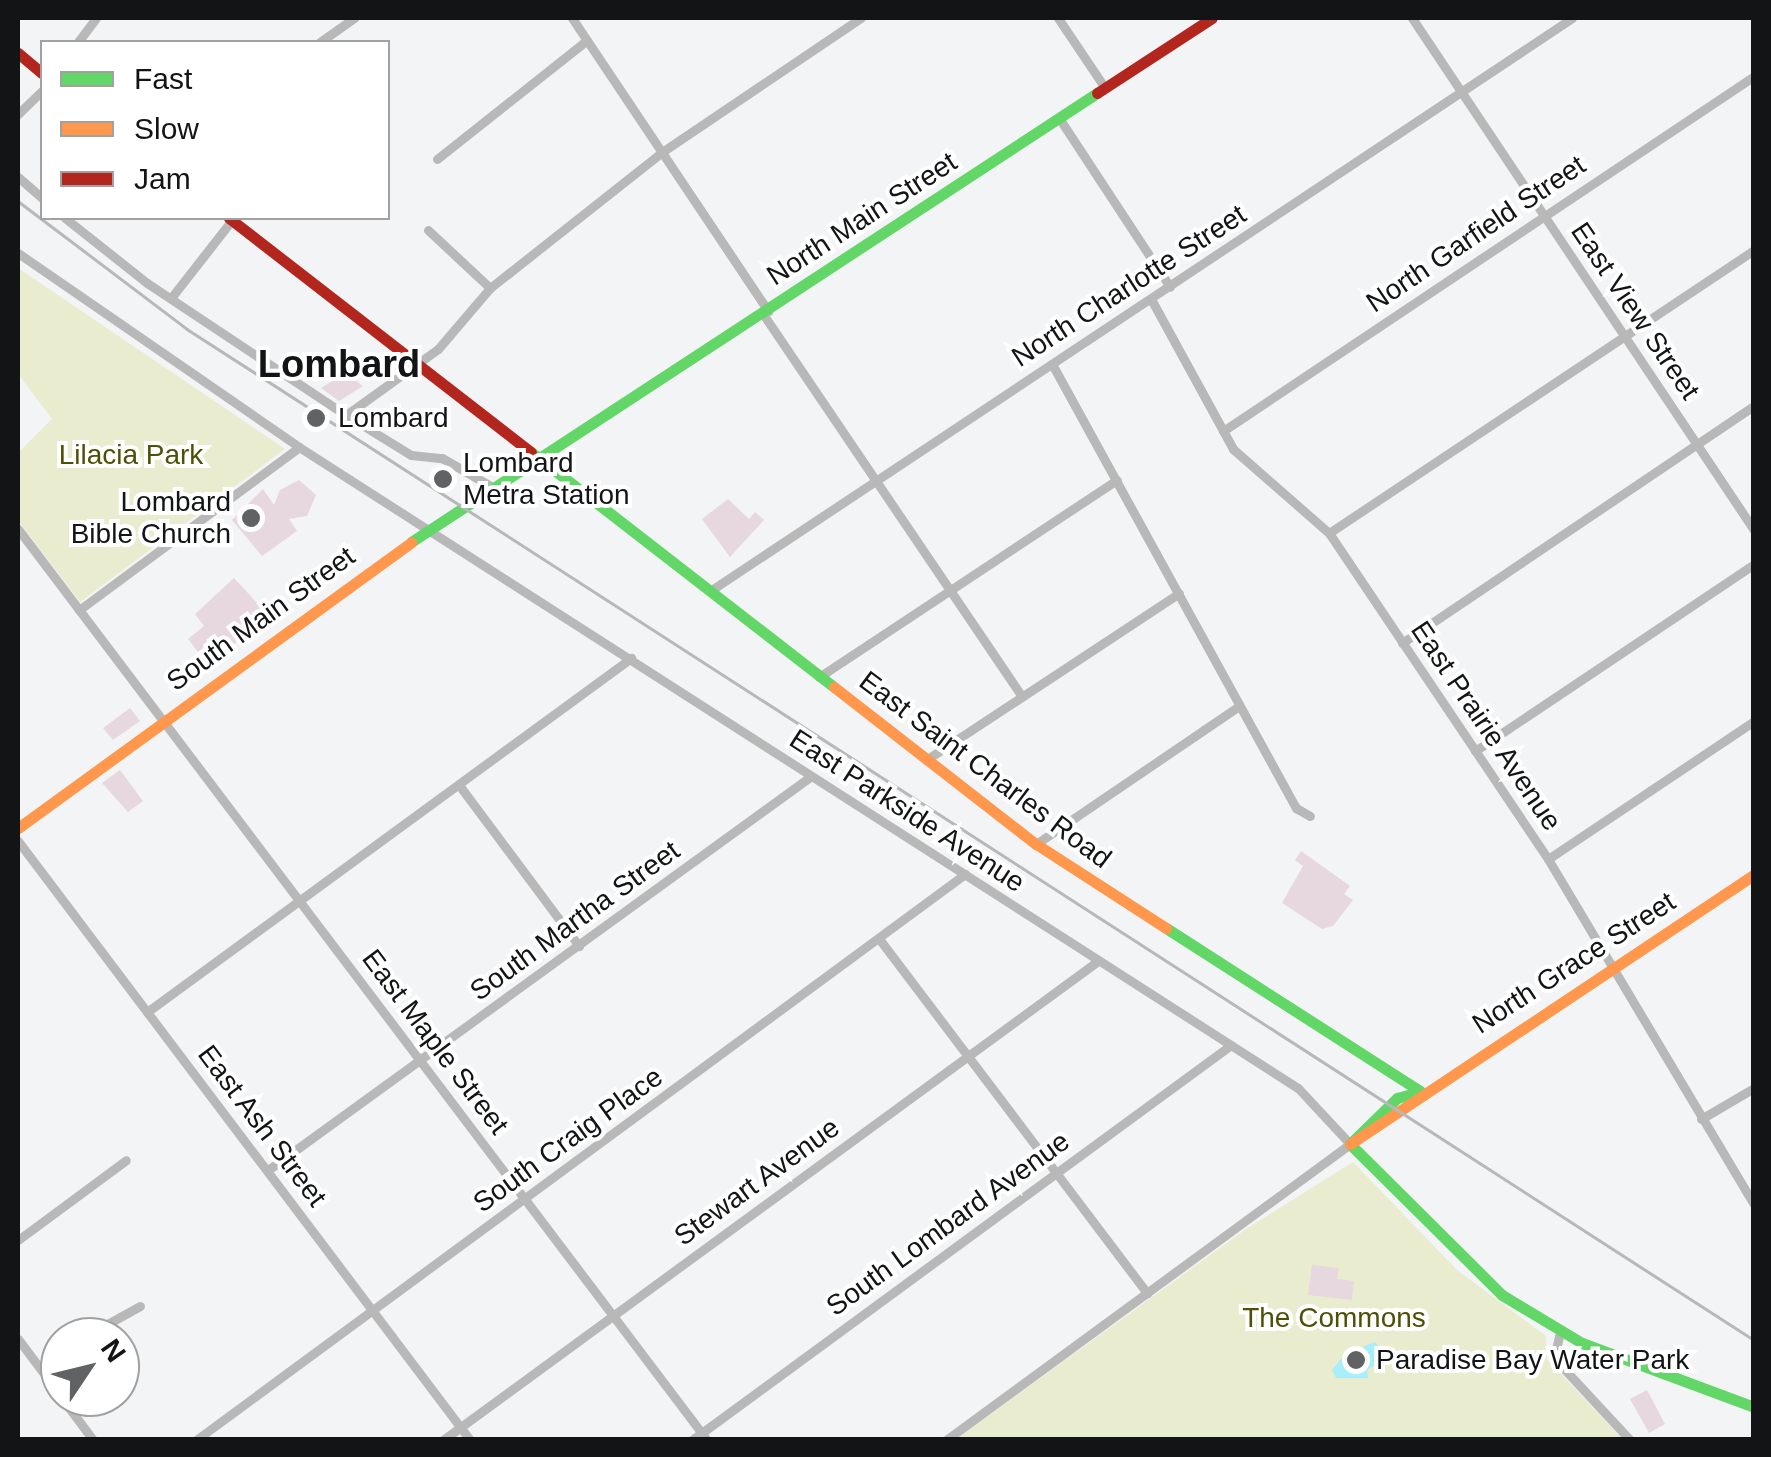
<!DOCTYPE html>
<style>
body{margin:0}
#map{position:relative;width:1771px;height:1457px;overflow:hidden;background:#f3f4f6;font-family:Arial,sans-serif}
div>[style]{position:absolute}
.green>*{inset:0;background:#e9ecce}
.water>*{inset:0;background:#a9eefb}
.building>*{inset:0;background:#e7d7df}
.street>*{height:9px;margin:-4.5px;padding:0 4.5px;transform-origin:4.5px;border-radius:4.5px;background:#b8b8b9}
.fast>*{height:11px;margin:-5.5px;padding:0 5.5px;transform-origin:5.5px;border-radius:5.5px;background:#63d668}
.slow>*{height:11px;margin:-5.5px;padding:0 5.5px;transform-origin:5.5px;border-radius:5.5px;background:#ff974d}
.jam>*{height:11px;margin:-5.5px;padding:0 5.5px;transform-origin:5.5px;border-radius:5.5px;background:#b3261e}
.rail>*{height:2.5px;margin:-1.25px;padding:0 1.25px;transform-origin:1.25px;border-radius:1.25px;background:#b7b8b9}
.dots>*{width:28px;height:28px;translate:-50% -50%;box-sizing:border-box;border:5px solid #fff;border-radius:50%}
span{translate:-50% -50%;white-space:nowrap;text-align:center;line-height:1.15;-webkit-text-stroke:8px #fff;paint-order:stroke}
.street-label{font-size:28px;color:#131415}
.poi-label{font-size:28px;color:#131415}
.left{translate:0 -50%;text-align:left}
.right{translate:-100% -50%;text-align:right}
.park-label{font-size:28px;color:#4e5105}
.district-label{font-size:38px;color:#131415;font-weight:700}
.frame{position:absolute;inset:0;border:20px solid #131415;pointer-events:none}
.legend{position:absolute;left:40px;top:40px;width:350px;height:180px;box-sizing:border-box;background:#fff;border:2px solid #a1a1a1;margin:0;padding:12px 18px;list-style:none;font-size:30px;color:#131415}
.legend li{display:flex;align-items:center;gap:20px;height:50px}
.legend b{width:50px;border:2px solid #a1a1a1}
.north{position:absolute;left:40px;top:1317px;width:100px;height:100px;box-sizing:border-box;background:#fff;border:2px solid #a1a1a1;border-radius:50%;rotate:55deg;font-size:28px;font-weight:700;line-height:40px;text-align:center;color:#131415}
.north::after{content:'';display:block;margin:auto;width:35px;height:45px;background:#616264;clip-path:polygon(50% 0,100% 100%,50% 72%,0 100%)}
</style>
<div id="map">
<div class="green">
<i style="clip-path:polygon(18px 268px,285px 449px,80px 602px,18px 520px,18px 453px,52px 419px,18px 374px)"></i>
<i style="clip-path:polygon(1353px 1162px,1457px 1270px,1546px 1336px,1547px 1359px,1622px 1439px,955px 1440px,1246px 1229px)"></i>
</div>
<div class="water">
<i style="clip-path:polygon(1375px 1342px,1388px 1357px,1367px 1370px,1368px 1378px,1336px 1378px,1332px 1370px,1345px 1354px)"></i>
</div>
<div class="building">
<i style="clip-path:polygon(345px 373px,363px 386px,339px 401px,321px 388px)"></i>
<i style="clip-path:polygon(299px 480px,316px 495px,307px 516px,289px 519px,297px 531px,262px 556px,232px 520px,263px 489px,274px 505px,280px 490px)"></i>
<i style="clip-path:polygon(728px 499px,749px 519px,755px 512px,764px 520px,730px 557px,702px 519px)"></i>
<i style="clip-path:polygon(234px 578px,270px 617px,223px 652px,214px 640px,198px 652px,188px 639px,204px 626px,195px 614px)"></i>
<i style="clip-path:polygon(130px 708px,140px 721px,113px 740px,103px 728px)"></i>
<i style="clip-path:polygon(120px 770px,143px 801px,128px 812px,102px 783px)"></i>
<i style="clip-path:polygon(1301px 851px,1350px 886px,1344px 894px,1353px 900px,1333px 926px,1322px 929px,1282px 903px,1303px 866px,1295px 860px)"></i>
<i style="clip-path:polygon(1312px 1265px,1339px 1268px,1337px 1279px,1354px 1281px,1352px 1300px,1308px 1295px)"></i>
<i style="clip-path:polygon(1647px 1390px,1665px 1424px,1649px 1433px,1630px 1399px)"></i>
</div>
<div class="street">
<i style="left:572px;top:18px;width:353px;rotate:56.2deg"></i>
<i style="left:1058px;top:18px;width:84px;rotate:56.1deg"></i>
<i style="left:1412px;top:18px;width:616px;rotate:56.26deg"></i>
<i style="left:78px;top:42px;width:30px;rotate:-53deg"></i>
<i style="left:320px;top:42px;width:42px;rotate:-35.2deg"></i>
<i style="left:18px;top:114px;width:33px;rotate:-44deg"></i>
<i style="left:1059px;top:118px;width:202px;rotate:56.7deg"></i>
<i style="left:437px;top:159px;width:191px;rotate:-38.4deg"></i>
<i style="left:18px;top:177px;width:32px;rotate:41deg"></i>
<i style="left:65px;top:218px;width:105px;rotate:38.4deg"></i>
<i style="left:147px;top:283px;width:239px;rotate:33.6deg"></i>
<i style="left:346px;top:415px;width:76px;rotate:31.6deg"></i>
<i style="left:411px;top:455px;width:31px;rotate:6deg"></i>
<i style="left:442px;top:458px;width:60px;rotate:30deg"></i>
<i style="left:428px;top:230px;width:85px;rotate:43.1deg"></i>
<i style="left:18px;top:253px;width:341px;rotate:34.6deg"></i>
<i style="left:299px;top:447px;width:1187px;rotate:32.69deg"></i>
<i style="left:1298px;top:1088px;width:76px;rotate:47.1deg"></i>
<i style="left:1350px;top:1144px;width:501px;rotate:143.77deg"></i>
<i style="left:171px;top:298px;width:99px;rotate:-52deg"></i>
<i style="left:1151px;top:299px;width:171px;rotate:61.3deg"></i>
<i style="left:1233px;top:449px;width:128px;rotate:41.2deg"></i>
<i style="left:1329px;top:533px;width:393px;rotate:56.1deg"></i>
<i style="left:1548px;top:859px;width:402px;rotate:59.2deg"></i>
<i style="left:763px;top:314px;width:462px;rotate:55.9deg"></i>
<i style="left:1052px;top:364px;width:507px;rotate:61.21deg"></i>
<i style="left:1296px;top:808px;width:16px;rotate:30deg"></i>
<i style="left:346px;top:415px;width:113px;rotate:-35.7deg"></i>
<i style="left:438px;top:349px;width:80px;rotate:-49.6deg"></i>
<i style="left:490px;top:288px;width:219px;rotate:-38.3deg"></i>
<i style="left:662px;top:152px;width:240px;rotate:-34deg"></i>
<i style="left:1223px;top:431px;width:639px;rotate:-33.76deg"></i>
<i style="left:18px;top:529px;width:1142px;rotate:52.9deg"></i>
<i style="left:1329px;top:533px;width:511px;rotate:-33.66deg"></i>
<i style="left:710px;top:591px;width:1035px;rotate:-33.61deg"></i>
<i style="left:79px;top:610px;width:274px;rotate:-36.5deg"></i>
<i style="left:1402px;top:643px;width:424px;rotate:-34deg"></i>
<i style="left:819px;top:677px;width:357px;rotate:-33.5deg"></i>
<i style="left:1475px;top:751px;width:336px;rotate:-33.8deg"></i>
<i style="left:926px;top:760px;width:303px;rotate:-33.4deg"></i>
<i style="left:459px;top:785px;width:201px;rotate:53.3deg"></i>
<i style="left:18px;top:841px;width:750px;rotate:52.96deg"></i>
<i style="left:1036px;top:844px;width:245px;rotate:-34.2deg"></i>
<i style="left:1548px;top:859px;width:248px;rotate:-33.8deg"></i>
<i style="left:880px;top:940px;width:443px;rotate:52.9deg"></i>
<i style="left:147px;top:1012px;width:600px;rotate:-36.18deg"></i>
<i style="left:1701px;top:1119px;width:61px;rotate:-30.3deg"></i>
<i style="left:268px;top:1170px;width:669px;rotate:-35.95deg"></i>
<i style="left:18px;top:1240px;width:134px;rotate:-36.5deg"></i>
<i style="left:1560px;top:1332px;width:27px;rotate:103deg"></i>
<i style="left:1554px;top:1358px;width:112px;rotate:47.2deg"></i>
<i style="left:84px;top:1337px;width:64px;rotate:-29deg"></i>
<i style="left:18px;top:1339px;width:70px;rotate:53.1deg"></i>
<i style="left:41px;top:1369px;width:24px;rotate:-36deg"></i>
<i style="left:61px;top:1397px;width:54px;rotate:53.3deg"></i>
<i style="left:196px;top:1440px;width:955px;rotate:-36.35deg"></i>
<i style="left:443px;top:1440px;width:811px;rotate:-36.18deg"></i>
<i style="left:692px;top:1440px;width:668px;rotate:-36.24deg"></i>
</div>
<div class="fast">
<i style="left:531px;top:452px;width:383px;rotate:37.8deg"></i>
<i style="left:411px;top:542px;width:820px;rotate:-33.21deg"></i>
<i style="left:1166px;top:928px;width:302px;rotate:32.7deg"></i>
<i style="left:1350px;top:1144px;width:214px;rotate:44.8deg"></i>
<i style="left:1502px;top:1295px;width:93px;rotate:31deg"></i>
<i style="left:1582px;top:1343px;width:184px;rotate:20.4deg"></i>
<i style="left:1350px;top:1144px;width:66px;rotate:-44.4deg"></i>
<i style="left:1397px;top:1098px;width:20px;rotate:-15deg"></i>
</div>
<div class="slow">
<i style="left:834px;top:687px;width:256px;rotate:37.9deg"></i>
<i style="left:1036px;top:844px;width:155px;rotate:32.9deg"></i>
<i style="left:18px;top:828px;width:486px;rotate:-36deg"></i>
<i style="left:1350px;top:1144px;width:485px;rotate:-33.7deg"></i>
</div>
<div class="jam">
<i style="left:18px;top:53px;width:31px;rotate:40deg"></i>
<i style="left:1097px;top:93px;width:137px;rotate:-33.1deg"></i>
<i style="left:229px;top:218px;width:382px;rotate:37.8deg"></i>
</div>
<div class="rail">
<i style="left:18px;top:201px;width:212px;rotate:37.1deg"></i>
<i style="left:187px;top:329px;width:1865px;rotate:32.83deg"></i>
</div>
<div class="dots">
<i style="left:316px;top:418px;background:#616264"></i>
<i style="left:443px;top:479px;background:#616264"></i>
<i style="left:251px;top:518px;background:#616264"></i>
<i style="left:1356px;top:1360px;background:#616264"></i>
</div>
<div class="street-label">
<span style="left:862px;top:219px;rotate:-33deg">North Main Street</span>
<span style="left:1476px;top:234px;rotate:-34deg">North Garfield Street</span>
<span style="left:1129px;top:286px;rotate:-33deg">North Charlotte Street</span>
<span style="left:1635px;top:311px;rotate:56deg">East View Street</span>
<span style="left:261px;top:619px;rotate:-36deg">South Main Street</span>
<span style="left:1486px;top:726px;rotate:56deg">East Prairie Avenue</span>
<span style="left:985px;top:770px;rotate:37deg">East Saint Charles Road</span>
<span style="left:907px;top:811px;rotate:33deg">East Parkside Avenue</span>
<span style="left:575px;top:921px;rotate:-36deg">South Martha Street</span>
<span style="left:1574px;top:963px;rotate:-33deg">North Grace Street</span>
<span style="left:435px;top:1042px;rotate:53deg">East Maple Street</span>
<span style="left:262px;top:1126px;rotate:53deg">East Ash Street</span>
<span style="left:568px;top:1140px;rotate:-36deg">South Craig Place</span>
<span style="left:757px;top:1182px;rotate:-36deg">Stewart Avenue</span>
<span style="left:948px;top:1224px;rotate:-36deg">South Lombard Avenue</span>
</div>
<div class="poi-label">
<span class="left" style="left:338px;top:418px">Lombard</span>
<span class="left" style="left:463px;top:479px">Lombard<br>Metra Station</span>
<span class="right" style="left:231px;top:518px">Lombard<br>Bible Church</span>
<span class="left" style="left:1376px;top:1360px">Paradise Bay Water Park</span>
</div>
<div class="park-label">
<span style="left:131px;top:455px">Lilacia Park</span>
<span style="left:1334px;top:1318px">The Commons</span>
</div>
<div class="district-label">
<span style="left:339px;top:365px">Lombard</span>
</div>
<div class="frame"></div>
<ul class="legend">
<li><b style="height:12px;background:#63d668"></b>Fast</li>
<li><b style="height:12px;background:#ff974d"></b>Slow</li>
<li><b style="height:12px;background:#b3261e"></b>Jam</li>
</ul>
<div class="north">N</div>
</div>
